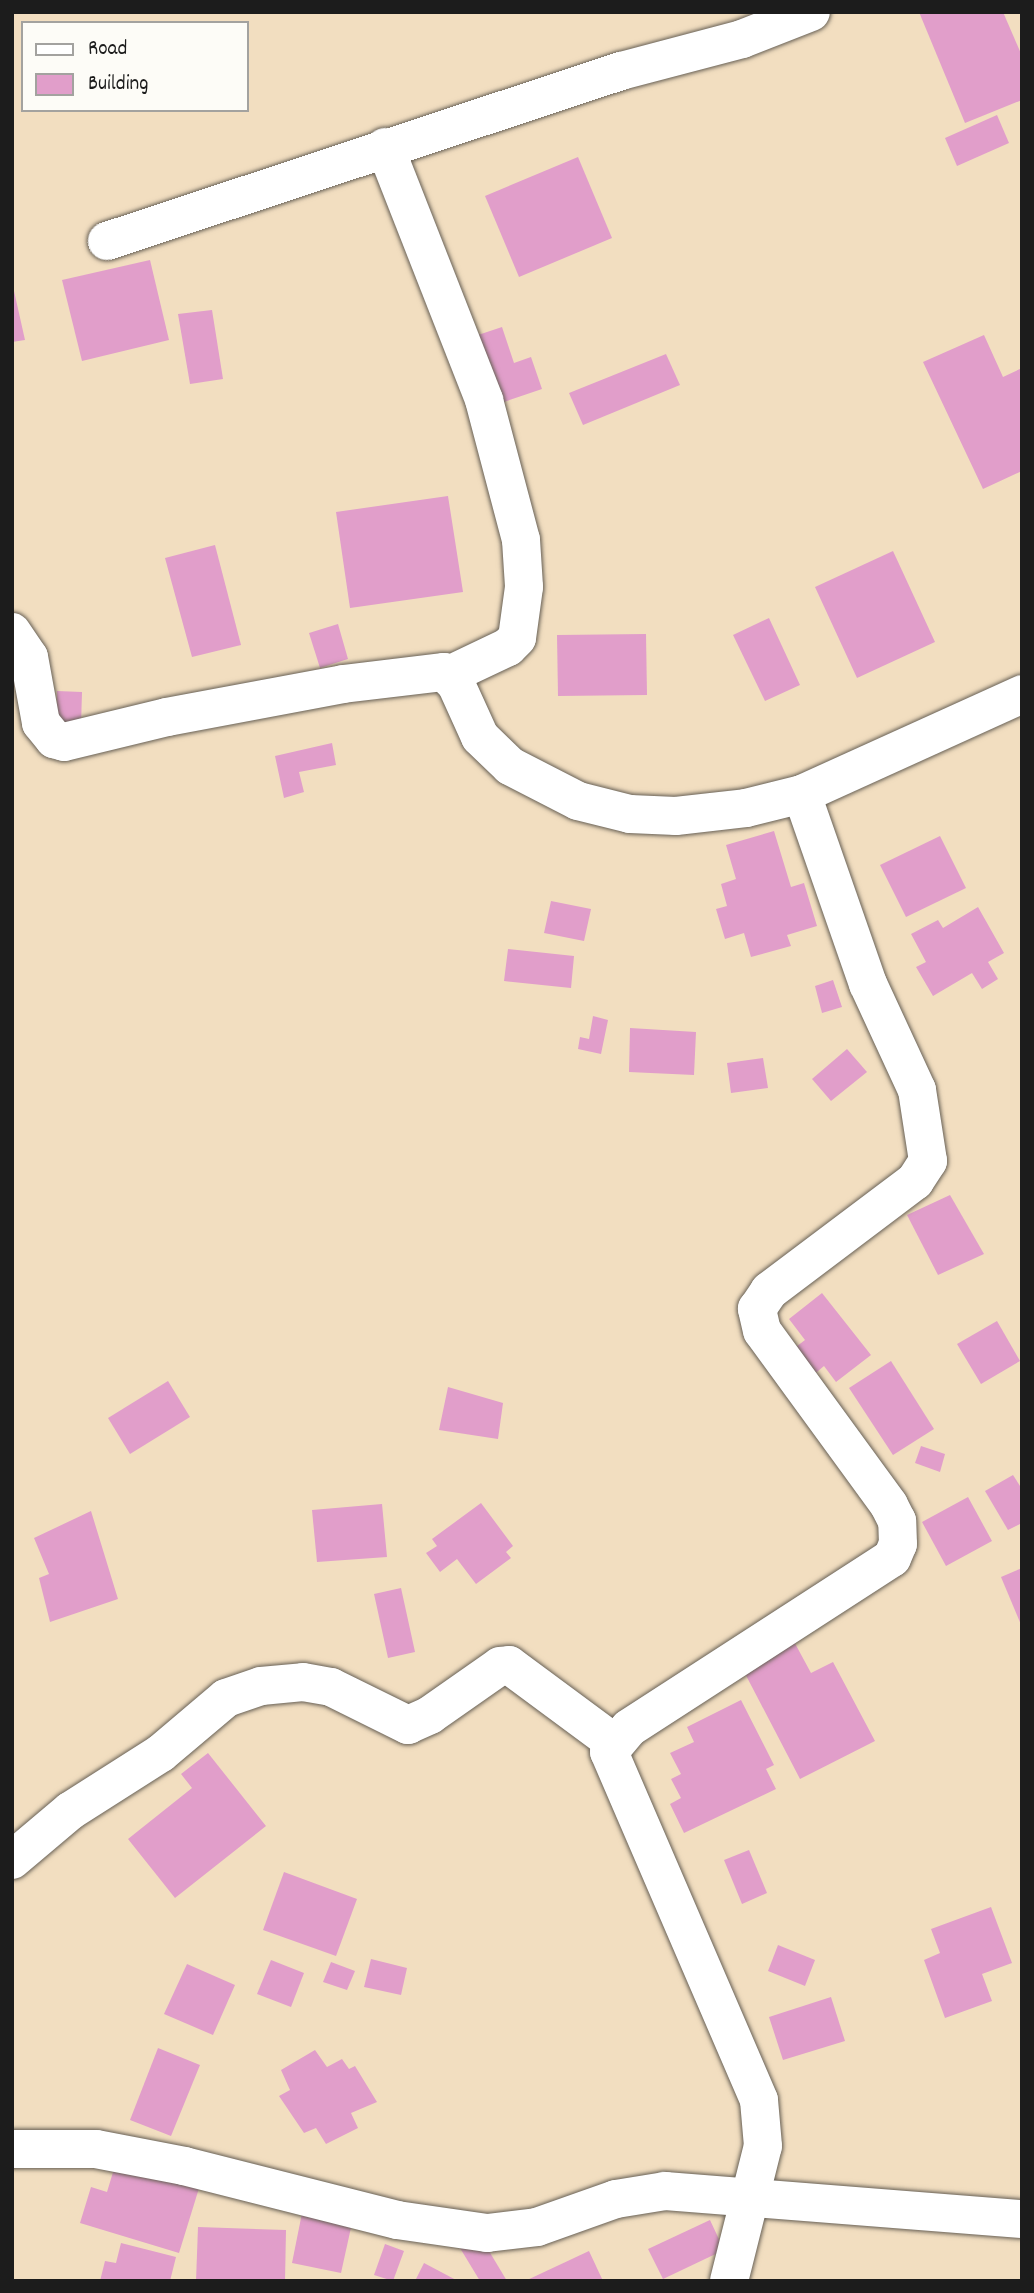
<!DOCTYPE html>
<style>
body{margin:0}
#map{position:relative;width:1034px;height:2293px;overflow:hidden;background:#f2dec0;font-family:Dekko,sans-serif}
div>[style]{position:absolute}
.building>*{inset:0;background:#e19eca}
.roads{filter:drop-shadow(0 0 2px #676055) drop-shadow(0 0 2px #676055)}
.minor>*{height:38px;margin:-19px;padding:0 19px;transform-origin:19px;border-radius:19px;background:#fff}
span{translate:-50% -50%;white-space:nowrap;text-align:center;line-height:1.15;-webkit-text-stroke:7px #fdfcf7;paint-order:stroke}
.frame{position:absolute;inset:0;border:14px solid #1c1c1c;pointer-events:none}
.legend{position:absolute;left:21px;top:21px;width:228px;height:91px;box-sizing:border-box;background:#fdfcf7;border:2px solid #a3a29f;margin:0;padding:9px 12px;list-style:none;font-size:21px;color:#1c1c1c}
.legend li{display:flex;align-items:center;gap:14px;height:35px}
.legend b{width:35px;border:2px solid #a3a29f}
</style>
<div id="map">
<div class="building">
<i style="clip-path:polygon(919px 12px,1003px 12px,1022px 56px,1022px 100px,965px 123px)"></i>
<i style="clip-path:polygon(997px 115px,1009px 143px,957px 166px,945px 138px)"></i>
<i style="clip-path:polygon(578px 157px,612px 238px,519px 277px,485px 196px)"></i>
<i style="clip-path:polygon(150px 260px,169px 340px,82px 361px,62px 280px)"></i>
<i style="clip-path:polygon(12px 282px,25px 340px,12px 342px)"></i>
<i style="clip-path:polygon(212px 310px,223px 379px,190px 384px,178px 314px)"></i>
<i style="clip-path:polygon(502px 327px,514px 363px,531px 357px,542px 389px,492px 406px,469px 338px)"></i>
<i style="clip-path:polygon(984px 335px,1003px 377px,1022px 368px,1022px 471px,983px 489px,923px 362px)"></i>
<i style="clip-path:polygon(666px 354px,680px 385px,583px 425px,569px 393px)"></i>
<i style="clip-path:polygon(448px 496px,463px 592px,350px 608px,336px 512px)"></i>
<i style="clip-path:polygon(215px 545px,241px 645px,192px 657px,165px 558px)"></i>
<i style="clip-path:polygon(893px 551px,935px 642px,857px 678px,815px 587px)"></i>
<i style="clip-path:polygon(769px 618px,800px 685px,765px 701px,733px 635px)"></i>
<i style="clip-path:polygon(338px 624px,348px 659px,320px 668px,309px 633px)"></i>
<i style="clip-path:polygon(646px 634px,647px 695px,558px 696px,557px 635px)"></i>
<i style="clip-path:polygon(57px 691px,82px 692px,81px 726px,56px 725px)"></i>
<i style="clip-path:polygon(332px 743px,336px 765px,299px 772px,304px 792px,284px 798px,275px 756px)"></i>
<i style="clip-path:polygon(774px 831px,791px 887px,804px 883px,817px 926px,787px 935px,791px 946px,751px 957px,744px 933px,725px 939px,716px 909px,727px 906px,721px 884px,736px 879px,726px 845px)"></i>
<i style="clip-path:polygon(940px 836px,966px 888px,906px 917px,880px 865px)"></i>
<i style="clip-path:polygon(551px 901px,591px 909px,584px 941px,544px 933px)"></i>
<i style="clip-path:polygon(978px 907px,1004px 953px,988px 962px,998px 979px,982px 989px,972px 973px,933px 996px,916px 967px,926px 962px,911px 934px,938px 920px,943px 928px)"></i>
<i style="clip-path:polygon(508px 949px,574px 956px,571px 988px,504px 981px)"></i>
<i style="clip-path:polygon(833px 980px,842px 1007px,822px 1013px,815px 986px)"></i>
<i style="clip-path:polygon(593px 1016px,608px 1020px,601px 1054px,578px 1049px,580px 1037px,589px 1039px)"></i>
<i style="clip-path:polygon(630px 1028px,696px 1032px,694px 1075px,629px 1072px)"></i>
<i style="clip-path:polygon(847px 1049px,867px 1072px,831px 1101px,812px 1079px)"></i>
<i style="clip-path:polygon(763px 1058px,768px 1088px,731px 1093px,727px 1063px)"></i>
<i style="clip-path:polygon(950px 1195px,984px 1254px,938px 1275px,907px 1215px)"></i>
<i style="clip-path:polygon(822px 1293px,871px 1355px,836px 1382px,824px 1366px,812px 1376px,792px 1350px,805px 1340px,789px 1319px)"></i>
<i style="clip-path:polygon(997px 1321px,1020px 1361px,981px 1384px,957px 1344px)"></i>
<i style="clip-path:polygon(891px 1361px,934px 1429px,893px 1455px,849px 1388px)"></i>
<i style="clip-path:polygon(168px 1381px,190px 1417px,130px 1454px,108px 1418px)"></i>
<i style="clip-path:polygon(448px 1387px,503px 1403px,498px 1439px,439px 1430px)"></i>
<i style="clip-path:polygon(921px 1446px,945px 1454px,940px 1472px,915px 1463px)"></i>
<i style="clip-path:polygon(1013px 1475px,1022px 1489px,1022px 1523px,1008px 1530px,985px 1491px)"></i>
<i style="clip-path:polygon(968px 1497px,992px 1541px,946px 1566px,922px 1522px)"></i>
<i style="clip-path:polygon(481px 1503px,513px 1546px,506px 1552px,511px 1558px,476px 1584px,457px 1559px,440px 1572px,426px 1553px,437px 1546px,432px 1539px)"></i>
<i style="clip-path:polygon(382px 1504px,387px 1557px,317px 1562px,312px 1510px)"></i>
<i style="clip-path:polygon(91px 1511px,118px 1599px,50px 1622px,39px 1578px,49px 1574px,34px 1538px)"></i>
<i style="clip-path:polygon(1022px 1568px,1022px 1627px,1001px 1577px)"></i>
<i style="clip-path:polygon(401px 1588px,415px 1652px,388px 1658px,374px 1594px)"></i>
<i style="clip-path:polygon(791px 1636px,811px 1673px,833px 1662px,875px 1741px,800px 1779px,739px 1662px)"></i>
<i style="clip-path:polygon(741px 1700px,774px 1765px,766px 1769px,776px 1789px,684px 1833px,670px 1804px,681px 1798px,671px 1779px,681px 1774px,670px 1753px,694px 1742px,687px 1727px)"></i>
<i style="clip-path:polygon(208px 1753px,266px 1826px,175px 1898px,128px 1839px,192px 1788px,181px 1774px)"></i>
<i style="clip-path:polygon(749px 1850px,767px 1893px,742px 1904px,724px 1860px)"></i>
<i style="clip-path:polygon(284px 1872px,357px 1899px,336px 1956px,263px 1930px)"></i>
<i style="clip-path:polygon(991px 1907px,1012px 1963px,982px 1974px,992px 2001px,945px 2018px,924px 1960px,940px 1953px,931px 1929px)"></i>
<i style="clip-path:polygon(778px 1945px,815px 1960px,805px 1986px,768px 1971px)"></i>
<i style="clip-path:polygon(371px 1959px,407px 1968px,401px 1995px,364px 1987px)"></i>
<i style="clip-path:polygon(271px 1960px,304px 1973px,291px 2007px,257px 1994px)"></i>
<i style="clip-path:polygon(331px 1962px,355px 1971px,347px 1990px,323px 1982px)"></i>
<i style="clip-path:polygon(187px 1964px,235px 1985px,213px 2035px,164px 2014px)"></i>
<i style="clip-path:polygon(831px 1997px,845px 2041px,783px 2060px,769px 2017px)"></i>
<i style="clip-path:polygon(158px 2048px,200px 2065px,171px 2136px,130px 2120px)"></i>
<i style="clip-path:polygon(315px 2050px,327px 2067px,342px 2059px,349px 2069px,355px 2066px,377px 2102px,351px 2113px,358px 2128px,326px 2144px,316px 2128px,304px 2133px,279px 2096px,290px 2090px,281px 2070px)"></i>
<i style="clip-path:polygon(117px 2159px,200px 2185px,179px 2253px,80px 2223px,91px 2187px,107px 2192px)"></i>
<i style="clip-path:polygon(302px 2213px,352px 2223px,341px 2273px,292px 2263px)"></i>
<i style="clip-path:polygon(710px 2220px,724px 2250px,663px 2279px,648px 2249px)"></i>
<i style="clip-path:polygon(198px 2227px,286px 2230px,285px 2281px,196px 2281px)"></i>
<i style="clip-path:polygon(480px 2236px,507px 2281px,480px 2281px,460px 2248px)"></i>
<i style="clip-path:polygon(121px 2243px,176px 2257px,170px 2281px,100px 2281px,105px 2261px,116px 2263px)"></i>
<i style="clip-path:polygon(385px 2244px,404px 2251px,393px 2281px,374px 2275px)"></i>
<i style="clip-path:polygon(589px 2251px,603px 2281px,525px 2281px)"></i>
<i style="clip-path:polygon(424px 2263px,458px 2281px,415px 2281px)"></i>
</div>
<div class="roads">
<div class="minor">
<i style="left:385px;top:147px;width:272px;rotate:68.6deg"></i>
<i style="left:484px;top:400px;width:145px;rotate:75.2deg"></i>
<i style="left:521px;top:540px;width:47px;rotate:86.3deg"></i>
<i style="left:524px;top:587px;width:51px;rotate:97.8deg"></i>
<i style="left:517px;top:638px;width:13px;rotate:135deg"></i>
<i style="left:508px;top:647px;width:65px;rotate:154.6deg"></i>
<i style="left:107px;top:241px;width:541px;rotate:-18.3deg"></i>
<i style="left:621px;top:71px;width:125px;rotate:-14.8deg"></i>
<i style="left:742px;top:39px;width:74px;rotate:-21.4deg"></i>
<i style="left:12px;top:632px;width:30px;rotate:56deg"></i>
<i style="left:29px;top:657px;width:67px;rotate:79.7deg"></i>
<i style="left:41px;top:723px;width:21px;rotate:51deg"></i>
<i style="left:54px;top:739px;width:10px;rotate:17deg"></i>
<i style="left:64px;top:742px;width:106px;rotate:-13.6deg"></i>
<i style="left:167px;top:717px;width:179px;rotate:-10.6deg"></i>
<i style="left:343px;top:684px;width:102px;rotate:-6.8deg"></i>
<i style="left:444px;top:672px;width:17px;rotate:45deg"></i>
<i style="left:456px;top:684px;width:58px;rotate:65.6deg"></i>
<i style="left:480px;top:737px;width:42px;rotate:44deg"></i>
<i style="left:510px;top:766px;width:76px;rotate:27.2deg"></i>
<i style="left:578px;top:801px;width:54px;rotate:14deg"></i>
<i style="left:630px;top:814px;width:46px;rotate:2.5deg"></i>
<i style="left:676px;top:816px;width:70px;rotate:-6.5deg"></i>
<i style="left:746px;top:808px;width:58px;rotate:-14deg"></i>
<i style="left:802px;top:794px;width:242px;rotate:-24.4deg"></i>
<i style="left:12px;top:1860px;width:76px;rotate:-40.2deg"></i>
<i style="left:70px;top:1811px;width:108px;rotate:-32.5deg"></i>
<i style="left:161px;top:1753px;width:85px;rotate:-40.2deg"></i>
<i style="left:226px;top:1698px;width:37px;rotate:-19deg"></i>
<i style="left:261px;top:1686px;width:42px;rotate:-5.4deg"></i>
<i style="left:303px;top:1682px;width:28px;rotate:10deg"></i>
<i style="left:331px;top:1687px;width:86px;rotate:26.3deg"></i>
<i style="left:408px;top:1725px;width:24px;rotate:-24deg"></i>
<i style="left:430px;top:1715px;width:85px;rotate:-35deg"></i>
<i style="left:500px;top:1666px;width:9px;rotate:-6deg"></i>
<i style="left:509px;top:1665px;width:129px;rotate:36.5deg"></i>
<i style="left:12px;top:2149px;width:84px"></i>
<i style="left:96px;top:2149px;width:90px;rotate:10.9deg"></i>
<i style="left:184px;top:2166px;width:220px;rotate:14.2deg"></i>
<i style="left:397px;top:2220px;width:91px;rotate:8.2deg"></i>
<i style="left:487px;top:2233px;width:50px;rotate:-6.8deg"></i>
<i style="left:537px;top:2227px;width:84px;rotate:-19.5deg"></i>
<i style="left:616px;top:2199px;width:50px;rotate:-9.3deg"></i>
<i style="left:665px;top:2191px;width:358px;rotate:4.5deg"></i>
<i style="left:729px;top:2281px;width:139px;rotate:-75.9deg"></i>
<i style="left:763px;top:2146px;width:46px;rotate:-95deg"></i>
<i style="left:759px;top:2100px;width:379px;rotate:-113.3deg"></i>
<i style="left:609px;top:1752px;width:31px;rotate:-50deg"></i>
<i style="left:629px;top:1728px;width:313px;rotate:-32.9deg"></i>
<i style="left:892px;top:1558px;width:15px;rotate:-67deg"></i>
<i style="left:898px;top:1544px;width:23px;rotate:-92deg"></i>
<i style="left:897px;top:1521px;width:18px;rotate:-117deg"></i>
<i style="left:889px;top:1505px;width:215px;rotate:-126.1deg"></i>
<i style="left:762px;top:1331px;width:23px;rotate:-103deg"></i>
<i style="left:757px;top:1309px;width:22px;rotate:-56deg"></i>
<i style="left:769px;top:1291px;width:183px;rotate:-37deg"></i>
<i style="left:915px;top:1181px;width:24px;rotate:-57deg"></i>
<i style="left:928px;top:1161px;width:72px;rotate:-98.8deg"></i>
<i style="left:917px;top:1090px;width:117px;rotate:-114.8deg"></i>
<i style="left:868px;top:984px;width:201px;rotate:-109.2deg"></i>
</div>
</div>
<div class="frame"></div>
<ul class="legend">
<li><b style="height:9px;background:#fff"></b>Road</li>
<li><b style="height:19px;background:#e19eca"></b>Building</li>
</ul>
</div>
